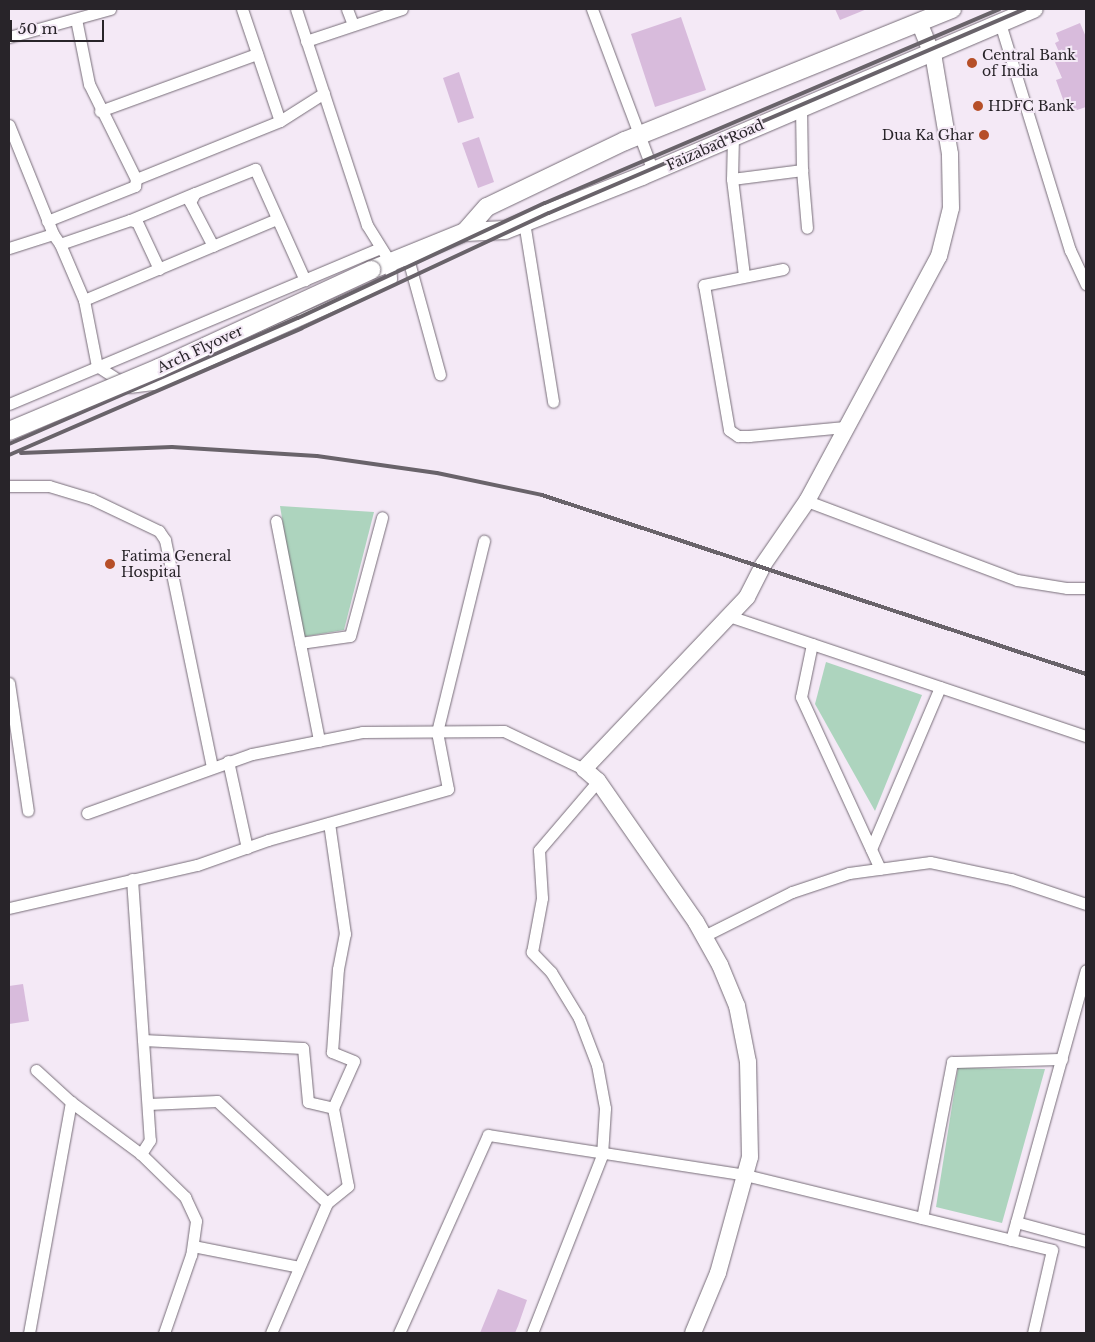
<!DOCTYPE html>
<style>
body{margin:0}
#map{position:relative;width:1095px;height:1342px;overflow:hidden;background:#f4e9f6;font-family:"Libre Baskerville",serif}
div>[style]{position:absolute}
.green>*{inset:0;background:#add4be}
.building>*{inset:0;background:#d8bbdc}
.roads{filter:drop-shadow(0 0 1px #776d78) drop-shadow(0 0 1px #776d78)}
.street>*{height:11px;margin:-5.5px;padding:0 5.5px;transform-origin:5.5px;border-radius:5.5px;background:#fff}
.secondary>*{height:16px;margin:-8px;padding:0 8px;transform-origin:8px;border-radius:8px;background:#fff}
.primary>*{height:18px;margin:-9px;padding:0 9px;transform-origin:9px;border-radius:9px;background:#fff}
.rail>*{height:4px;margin:-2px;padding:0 2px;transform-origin:2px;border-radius:2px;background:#69636a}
.bridges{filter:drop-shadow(0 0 1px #776d78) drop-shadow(0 0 1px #776d78)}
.primary-bridge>*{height:18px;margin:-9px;padding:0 9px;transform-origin:9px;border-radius:9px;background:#fff}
.dots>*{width:14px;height:14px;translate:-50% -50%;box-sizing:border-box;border:2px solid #f4e9f6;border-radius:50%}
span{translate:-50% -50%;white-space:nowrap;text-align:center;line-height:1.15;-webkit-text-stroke:4px #f4e9f6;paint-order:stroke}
.poi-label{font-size:14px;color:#282429}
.left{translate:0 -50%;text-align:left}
.right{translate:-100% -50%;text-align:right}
.street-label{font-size:14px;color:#282429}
.frame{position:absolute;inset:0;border:10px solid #282429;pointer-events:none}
.scale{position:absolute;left:10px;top:20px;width:94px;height:22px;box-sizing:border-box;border:2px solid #282429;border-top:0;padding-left:6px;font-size:15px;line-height:18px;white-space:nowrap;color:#282429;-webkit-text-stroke:4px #f4e9f6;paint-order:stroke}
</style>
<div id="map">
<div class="green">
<i style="clip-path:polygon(280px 506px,374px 512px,344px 630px,302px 637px)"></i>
<i style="clip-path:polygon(826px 662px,922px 695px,875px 811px,815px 704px)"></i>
<i style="clip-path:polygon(958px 1068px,1045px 1069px,1002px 1223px,936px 1207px)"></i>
</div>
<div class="building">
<i style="clip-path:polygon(835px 9px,867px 9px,840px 20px)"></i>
<i style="clip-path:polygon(681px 17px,706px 90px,655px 107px,631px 34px)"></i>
<i style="clip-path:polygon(1080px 23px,1086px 37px,1086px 107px,1068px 113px,1056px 80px,1062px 78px,1052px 55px,1059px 52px,1055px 43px,1059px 41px,1056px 33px)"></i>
<i style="clip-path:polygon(459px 72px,474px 118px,458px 123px,443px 78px)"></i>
<i style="clip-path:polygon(479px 137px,494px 182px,478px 188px,462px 143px)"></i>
<i style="clip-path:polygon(23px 984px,29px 1021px,9px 1024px,9px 986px)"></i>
<i style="clip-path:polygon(498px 1289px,527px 1300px,518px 1326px,515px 1333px,480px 1333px)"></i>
</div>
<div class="roads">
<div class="street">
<i style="left:242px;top:9px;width:118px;rotate:71.3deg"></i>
<i style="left:347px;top:9px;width:17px;rotate:69deg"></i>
<i style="left:592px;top:9px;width:173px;rotate:69.4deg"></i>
<i style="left:1000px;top:23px;width:238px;rotate:72.9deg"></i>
<i style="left:1070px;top:250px;width:38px;rotate:65deg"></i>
<i style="left:9px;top:37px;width:105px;rotate:-15.5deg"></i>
<i style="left:306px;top:41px;width:101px;rotate:-18.4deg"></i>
<i style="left:801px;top:107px;width:63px;rotate:89.1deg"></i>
<i style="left:802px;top:170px;width:58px;rotate:85.1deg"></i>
<i style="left:100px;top:111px;width:167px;rotate:-20deg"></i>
<i style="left:9px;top:125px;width:118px;rotate:68deg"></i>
<i style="left:53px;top:234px;width:12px;rotate:55deg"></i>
<i style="left:60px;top:244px;width:61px;rotate:66.8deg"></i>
<i style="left:84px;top:300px;width:67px;rotate:78.9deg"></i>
<i style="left:97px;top:366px;width:38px;rotate:33deg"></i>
<i style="left:129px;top:387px;width:26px;rotate:-7deg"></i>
<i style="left:155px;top:384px;width:258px;rotate:-24deg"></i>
<i style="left:391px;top:279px;width:17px;rotate:-93deg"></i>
<i style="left:390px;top:262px;width:44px;rotate:-121.9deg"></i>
<i style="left:367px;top:225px;width:227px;rotate:-108.2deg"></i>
<i style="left:733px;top:136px;width:43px;rotate:91.3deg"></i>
<i style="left:732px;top:179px;width:98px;rotate:82.9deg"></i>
<i style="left:136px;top:179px;width:155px;rotate:-21.9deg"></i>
<i style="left:280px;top:121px;width:52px;rotate:-32.5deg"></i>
<i style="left:732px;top:179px;width:71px;rotate:-7.3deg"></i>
<i style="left:130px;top:220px;width:70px;rotate:-22.6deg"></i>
<i style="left:47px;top:221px;width:95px;rotate:-21.7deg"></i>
<i style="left:135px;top:186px;width:7px;rotate:-82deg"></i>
<i style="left:136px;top:179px;width:106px;rotate:-116.3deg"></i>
<i style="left:89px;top:84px;width:66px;rotate:-101.3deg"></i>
<i style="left:524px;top:222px;width:182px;rotate:80.8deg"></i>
<i style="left:60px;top:244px;width:74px;rotate:-18.9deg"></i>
<i style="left:130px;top:220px;width:7px;rotate:16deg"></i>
<i style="left:137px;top:222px;width:52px;rotate:64.9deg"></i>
<i style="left:213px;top:246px;width:50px;rotate:-117.6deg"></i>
<i style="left:190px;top:202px;width:10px;rotate:-61deg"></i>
<i style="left:195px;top:193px;width:65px;rotate:-21.8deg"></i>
<i style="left:255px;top:169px;width:122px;rotate:65.8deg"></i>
<i style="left:9px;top:248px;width:46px;rotate:-17.7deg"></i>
<i style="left:407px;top:255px;width:124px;rotate:74.6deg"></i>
<i style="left:783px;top:269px;width:81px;rotate:168.6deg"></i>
<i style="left:704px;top:285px;width:147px;rotate:80.2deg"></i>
<i style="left:729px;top:430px;width:11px;rotate:34deg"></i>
<i style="left:738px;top:436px;width:11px"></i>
<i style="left:749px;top:436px;width:96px;rotate:-5.4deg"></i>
<i style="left:84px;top:300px;width:209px;rotate:-22.8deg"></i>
<i style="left:9px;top:404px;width:403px;rotate:-22.8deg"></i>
<i style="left:9px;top:486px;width:40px"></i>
<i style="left:49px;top:486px;width:45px;rotate:16.8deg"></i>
<i style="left:92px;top:499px;width:74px;rotate:25.5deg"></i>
<i style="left:159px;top:531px;width:11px;rotate:56deg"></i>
<i style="left:165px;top:540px;width:231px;rotate:78.3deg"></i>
<i style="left:807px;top:501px;width:224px;rotate:20.6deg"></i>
<i style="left:1017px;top:580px;width:51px;rotate:9.1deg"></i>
<i style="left:1067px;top:588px;width:19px"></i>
<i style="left:276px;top:521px;width:224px;rotate:78.9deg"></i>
<i style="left:729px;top:616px;width:377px;rotate:18.6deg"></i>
<i style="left:300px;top:643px;width:50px;rotate:-8deg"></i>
<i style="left:350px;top:636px;width:123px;rotate:-74.9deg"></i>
<i style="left:812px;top:644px;width:54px;rotate:101.7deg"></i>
<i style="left:801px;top:697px;width:189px;rotate:65.3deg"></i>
<i style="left:9px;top:683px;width:129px;rotate:81.6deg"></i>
<i style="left:228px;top:761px;width:89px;rotate:77.7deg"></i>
<i style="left:87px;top:813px;width:175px;rotate:-19.7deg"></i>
<i style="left:252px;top:754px;width:112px;rotate:-11.3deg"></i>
<i style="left:362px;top:732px;width:142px;rotate:-0.4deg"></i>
<i style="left:504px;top:731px;width:89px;rotate:25.4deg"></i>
<i style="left:871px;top:849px;width:176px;rotate:-66.9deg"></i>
<i style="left:132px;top:879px;width:262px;rotate:86.1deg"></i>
<i style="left:150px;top:1140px;width:17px;rotate:123deg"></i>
<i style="left:9px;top:908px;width:193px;rotate:-12.9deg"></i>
<i style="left:197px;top:865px;width:75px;rotate:-19.4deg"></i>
<i style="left:268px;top:840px;width:187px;rotate:-15.8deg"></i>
<i style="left:448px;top:789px;width:58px;rotate:-100.9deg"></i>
<i style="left:437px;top:732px;width:197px;rotate:-76.2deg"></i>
<i style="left:704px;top:936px;width:98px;rotate:-26.6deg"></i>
<i style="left:792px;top:892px;width:60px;rotate:-18.4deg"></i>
<i style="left:849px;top:873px;width:82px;rotate:-7.7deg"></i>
<i style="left:930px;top:862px;width:83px;rotate:11.9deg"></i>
<i style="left:1011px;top:879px;width:79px;rotate:18.4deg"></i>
<i style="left:143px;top:1040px;width:160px;rotate:2.9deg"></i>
<i style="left:303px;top:1048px;width:54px;rotate:84.7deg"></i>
<i style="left:308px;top:1102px;width:26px;rotate:13deg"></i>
<i style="left:36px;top:1070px;width:47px;rotate:42.4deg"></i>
<i style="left:71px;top:1102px;width:87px;rotate:36.6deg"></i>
<i style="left:141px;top:1154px;width:62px;rotate:44.3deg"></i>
<i style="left:185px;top:1197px;width:26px;rotate:65deg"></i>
<i style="left:196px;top:1221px;width:34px;rotate:98deg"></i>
<i style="left:191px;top:1255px;width:83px;rotate:109.1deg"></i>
<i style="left:148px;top:1104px;width:69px;rotate:-2.5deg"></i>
<i style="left:217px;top:1101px;width:150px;rotate:42.8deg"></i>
<i style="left:922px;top:1218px;width:159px;rotate:-79.1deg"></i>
<i style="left:952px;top:1062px;width:110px;rotate:-1.6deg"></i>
<i style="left:1016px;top:1222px;width:73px;rotate:15.2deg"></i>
<i style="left:1011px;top:1240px;width:280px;rotate:-74.5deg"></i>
<i style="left:193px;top:1246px;width:108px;rotate:11.2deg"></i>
<i style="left:29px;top:1333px;width:235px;rotate:-79.7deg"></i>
<i style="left:271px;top:1333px;width:142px;rotate:-66.7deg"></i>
<i style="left:327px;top:1203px;width:27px;rotate:-39deg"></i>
<i style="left:348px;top:1186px;width:79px;rotate:-100.9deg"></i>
<i style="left:333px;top:1108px;width:51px;rotate:-65.9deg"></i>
<i style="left:354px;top:1061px;width:24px;rotate:-158deg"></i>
<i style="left:332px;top:1052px;width:83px;rotate:-85.9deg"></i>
<i style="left:338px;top:969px;width:36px;rotate:-79deg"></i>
<i style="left:345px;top:934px;width:112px;rotate:-98.2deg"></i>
<i style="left:399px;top:1333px;width:217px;rotate:-65.8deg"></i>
<i style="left:488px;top:1135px;width:260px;rotate:8.8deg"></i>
<i style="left:745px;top:1175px;width:316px;rotate:13.7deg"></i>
<i style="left:1052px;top:1250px;width:85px;rotate:102.9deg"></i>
<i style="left:532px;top:1333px;width:191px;rotate:-68.5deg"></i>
<i style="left:602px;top:1155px;width:47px;rotate:-86.3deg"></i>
<i style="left:605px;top:1108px;width:44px;rotate:-100.5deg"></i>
<i style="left:597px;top:1065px;width:50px;rotate:-111deg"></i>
<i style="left:579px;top:1018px;width:54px;rotate:-121.3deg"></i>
<i style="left:551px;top:972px;width:28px;rotate:-134deg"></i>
<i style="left:532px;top:952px;width:55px;rotate:-79.5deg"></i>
<i style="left:542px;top:898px;width:48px;rotate:-93.6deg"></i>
<i style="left:539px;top:850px;width:91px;rotate:-49.5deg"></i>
</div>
<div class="secondary">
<i style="left:693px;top:1333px;width:65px;rotate:-67.4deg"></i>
<i style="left:718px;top:1273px;width:120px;rotate:-74.6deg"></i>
<i style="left:750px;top:1157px;width:95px;rotate:-91.2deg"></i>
<i style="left:748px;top:1062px;width:57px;rotate:-101.1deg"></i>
<i style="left:737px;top:1006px;width:44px;rotate:-112.5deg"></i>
<i style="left:720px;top:965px;width:49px;rotate:-119.2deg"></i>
<i style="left:696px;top:922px;width:172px;rotate:-124.8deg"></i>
<i style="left:598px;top:781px;width:18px;rotate:-139deg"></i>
<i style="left:584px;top:769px;width:237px;rotate:-46.5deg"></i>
<i style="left:747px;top:597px;width:36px;rotate:-63deg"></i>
<i style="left:763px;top:565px;width:78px;rotate:-55.5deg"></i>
<i style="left:807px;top:501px;width:278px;rotate:-61.7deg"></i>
<i style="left:939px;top:256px;width:49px;rotate:-76deg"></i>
<i style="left:951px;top:208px;width:54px;rotate:-91.1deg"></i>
<i style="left:950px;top:154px;width:96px;rotate:-99.6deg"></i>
<i style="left:934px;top:59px;width:40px;rotate:-112deg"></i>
</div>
<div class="primary">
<i style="left:465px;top:232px;width:33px;rotate:-49deg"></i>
<i style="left:487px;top:207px;width:153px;rotate:-25.6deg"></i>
<i style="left:625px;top:141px;width:353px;rotate:-22deg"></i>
<i style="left:371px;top:270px;width:101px;rotate:-22deg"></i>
<i style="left:465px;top:232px;width:40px;rotate:-2.9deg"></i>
<i style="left:505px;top:230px;width:147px;rotate:-21.5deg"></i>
<i style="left:642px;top:176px;width:426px;rotate:-23.1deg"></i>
</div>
</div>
<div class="rail">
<i style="left:9px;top:444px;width:315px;rotate:-23.6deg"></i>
<i style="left:298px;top:318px;width:272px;rotate:-25deg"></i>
<i style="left:545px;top:203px;width:494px;rotate:-23.1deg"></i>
<i style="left:21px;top:453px;width:151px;rotate:-2.3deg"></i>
<i style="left:172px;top:447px;width:145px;rotate:3.6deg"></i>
<i style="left:317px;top:456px;width:121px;rotate:8.1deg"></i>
<i style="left:437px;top:473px;width:107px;rotate:11.8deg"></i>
<i style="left:542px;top:495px;width:573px;rotate:18.21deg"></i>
<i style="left:9px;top:455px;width:319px;rotate:-23.4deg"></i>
<i style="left:302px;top:328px;width:272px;rotate:-25deg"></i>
<i style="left:549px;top:213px;width:518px;rotate:-23.2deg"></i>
</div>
<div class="bridges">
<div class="primary-bridge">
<i style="left:9px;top:431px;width:163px;rotate:-22.8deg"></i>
<i style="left:159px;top:368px;width:234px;rotate:-24.8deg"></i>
</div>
</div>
<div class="dots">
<i style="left:972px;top:63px;background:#b64f28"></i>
<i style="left:978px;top:106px;background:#b64f28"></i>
<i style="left:984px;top:135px;background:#b64f28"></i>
<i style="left:110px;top:564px;background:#b64f28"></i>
</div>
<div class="poi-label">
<span class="left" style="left:982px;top:63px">Central Bank<br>of India</span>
<span class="left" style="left:988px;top:106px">HDFC Bank</span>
<span class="right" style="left:974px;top:135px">Dua Ka Ghar</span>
<span class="left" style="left:121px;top:564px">Fatima General<br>Hospital</span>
</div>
<div class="street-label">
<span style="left:715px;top:145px;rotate:-24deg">Faizabad Road</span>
<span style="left:200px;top:349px;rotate:-25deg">Arch Flyover</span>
</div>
<div class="frame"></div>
<div class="scale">50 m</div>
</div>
